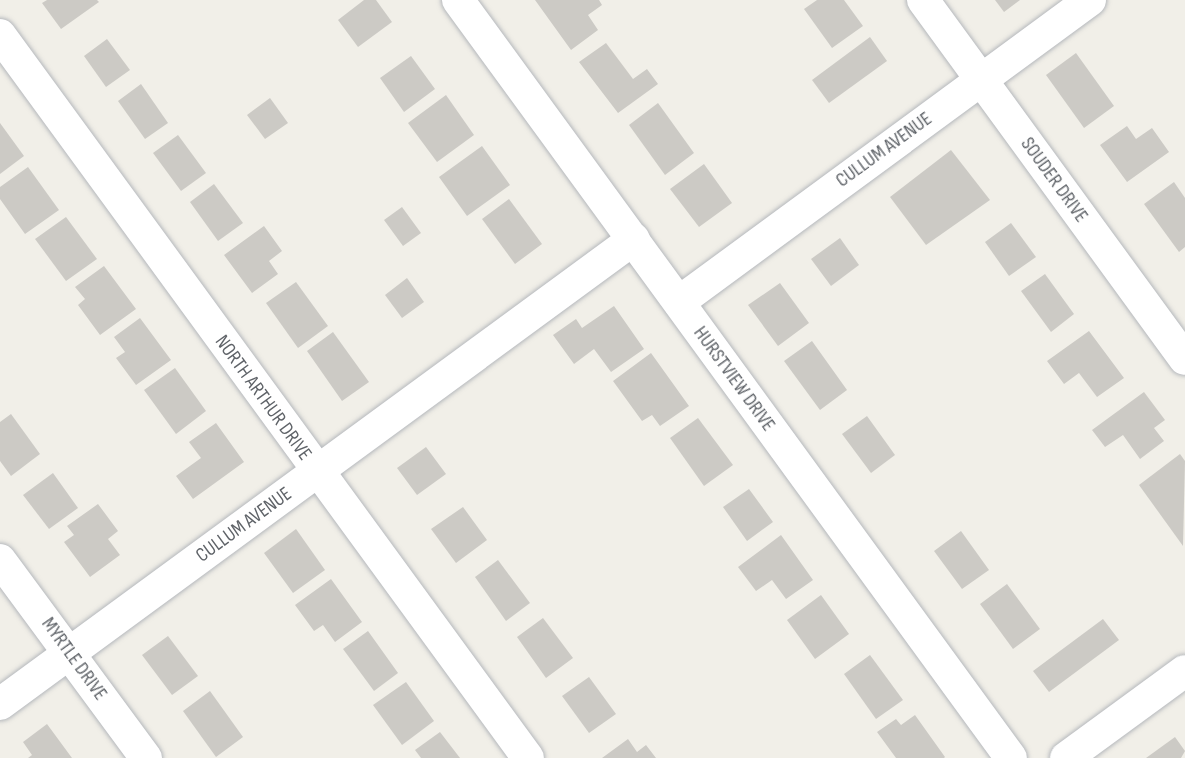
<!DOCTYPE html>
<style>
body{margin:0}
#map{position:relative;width:1185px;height:758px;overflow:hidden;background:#f1efe8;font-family:"Sofia Sans Condensed",sans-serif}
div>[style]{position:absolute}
.building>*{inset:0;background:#cccac5}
.roads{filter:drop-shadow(0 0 2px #b5b8bc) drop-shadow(0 0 2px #b5b8bc)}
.minor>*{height:32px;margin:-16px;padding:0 16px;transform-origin:16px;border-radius:16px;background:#fff}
span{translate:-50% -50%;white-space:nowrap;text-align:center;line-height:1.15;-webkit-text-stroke:4.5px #fff;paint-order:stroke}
.street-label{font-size:20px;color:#5f6368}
</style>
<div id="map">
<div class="building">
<i style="clip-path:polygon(47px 0,97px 0,99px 2px,61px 29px,42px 3px)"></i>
<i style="clip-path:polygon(364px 0,376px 0,392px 22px,358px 47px,338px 20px)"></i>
<i style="clip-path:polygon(535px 0,599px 0,602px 5px,588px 15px,598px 30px,571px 50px)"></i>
<i style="clip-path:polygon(817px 0,844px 0,863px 26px,832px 48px,804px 9px)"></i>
<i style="clip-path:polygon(995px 0,1020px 0,1004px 12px)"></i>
<i style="clip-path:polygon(870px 37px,887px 61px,829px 103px,812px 80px)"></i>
<i style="clip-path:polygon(107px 39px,130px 70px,106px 87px,84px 56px)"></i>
<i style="clip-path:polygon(606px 43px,633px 79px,647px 69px,658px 84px,618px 113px,579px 62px)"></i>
<i style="clip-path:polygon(1076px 53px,1114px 106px,1084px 128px,1046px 75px)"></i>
<i style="clip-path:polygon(411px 56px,435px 89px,404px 112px,380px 78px)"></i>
<i style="clip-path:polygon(141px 84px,168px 123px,145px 139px,118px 101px)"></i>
<i style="clip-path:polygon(446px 95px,474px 135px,437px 162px,408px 123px)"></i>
<i style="clip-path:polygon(270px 98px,288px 123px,265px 139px,247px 115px)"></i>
<i style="clip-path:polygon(658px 103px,694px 153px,665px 175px,629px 125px)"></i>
<i style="clip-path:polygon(0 123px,24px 156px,0 174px)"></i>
<i style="clip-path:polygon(1127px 126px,1136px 139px,1152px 128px,1169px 152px,1127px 182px,1100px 145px)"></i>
<i style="clip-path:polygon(178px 135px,206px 173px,181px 191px,153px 153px)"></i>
<i style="clip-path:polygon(482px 146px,510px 185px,467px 216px,439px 177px)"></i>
<i style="clip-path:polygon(951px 150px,990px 200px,926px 245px,890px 197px)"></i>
<i style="clip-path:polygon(704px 164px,732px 203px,699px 227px,670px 189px)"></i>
<i style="clip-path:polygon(28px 167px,59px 210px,25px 234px,0 199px,0 187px)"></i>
<i style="clip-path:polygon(1174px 182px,1185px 198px,1185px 247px,1179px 252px,1144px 204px)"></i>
<i style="clip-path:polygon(214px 184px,243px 223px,218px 241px,190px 202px)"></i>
<i style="clip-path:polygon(509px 199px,542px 244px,515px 264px,482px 219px)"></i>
<i style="clip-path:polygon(402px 207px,421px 233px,403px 246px,384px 220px)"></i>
<i style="clip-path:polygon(66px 217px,97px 259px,66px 281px,35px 239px)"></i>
<i style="clip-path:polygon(1011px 223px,1036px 257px,1009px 276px,985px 242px)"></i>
<i style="clip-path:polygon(264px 226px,282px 251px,269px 261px,278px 274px,252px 293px,224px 255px)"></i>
<i style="clip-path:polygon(840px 238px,859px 265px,831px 286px,811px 259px)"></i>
<i style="clip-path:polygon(104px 266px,136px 309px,100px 335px,78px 305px,85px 299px,75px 287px)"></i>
<i style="clip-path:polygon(1045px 274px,1074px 314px,1051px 332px,1021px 291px)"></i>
<i style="clip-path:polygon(407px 278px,424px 302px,402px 318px,385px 295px)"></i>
<i style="clip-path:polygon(296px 282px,328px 326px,298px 348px,266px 303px)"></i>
<i style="clip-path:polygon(780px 283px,809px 323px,778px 346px,748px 305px)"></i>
<i style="clip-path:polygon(614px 306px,644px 349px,611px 372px,594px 349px,574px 364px,553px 335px,576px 319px,582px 328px)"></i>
<i style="clip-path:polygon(140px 318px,171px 360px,136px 385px,116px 358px,125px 352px,114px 337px)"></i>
<i style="clip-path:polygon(1089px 331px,1124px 378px,1097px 397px,1079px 373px,1064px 384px,1047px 361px)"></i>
<i style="clip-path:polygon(333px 332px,369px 382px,342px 401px,307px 351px)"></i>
<i style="clip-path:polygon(812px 341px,847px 390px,820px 410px,784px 361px)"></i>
<i style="clip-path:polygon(651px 353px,689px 406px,660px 426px,652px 415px,642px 421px,613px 381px)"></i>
<i style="clip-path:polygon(175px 368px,206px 411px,176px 434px,144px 390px)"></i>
<i style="clip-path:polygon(1144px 392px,1165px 420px,1154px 428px,1164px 441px,1140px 459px,1123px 435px,1105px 447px,1092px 430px)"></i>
<i style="clip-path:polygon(11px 414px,40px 454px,11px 476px,0 461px,0 422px)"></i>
<i style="clip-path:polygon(867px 416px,895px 455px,871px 473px,842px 434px)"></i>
<i style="clip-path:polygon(698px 418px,733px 465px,704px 486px,670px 438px)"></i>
<i style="clip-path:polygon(216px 423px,244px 462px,193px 499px,176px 476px,201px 458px,189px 442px)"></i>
<i style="clip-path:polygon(426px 447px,446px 474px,417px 495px,397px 468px)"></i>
<i style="clip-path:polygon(1180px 454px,1185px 461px,1183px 546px,1139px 485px)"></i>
<i style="clip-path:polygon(53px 473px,78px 508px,49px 529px,23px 495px)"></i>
<i style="clip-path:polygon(749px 489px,773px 522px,747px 541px,723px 507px)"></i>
<i style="clip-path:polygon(98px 504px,118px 531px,108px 539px,120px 555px,90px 577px,64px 542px,74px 535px,67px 526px)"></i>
<i style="clip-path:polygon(463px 507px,487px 540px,456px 563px,431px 529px)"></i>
<i style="clip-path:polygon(296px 529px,325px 570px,293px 593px,264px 553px)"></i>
<i style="clip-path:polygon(961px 531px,989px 570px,962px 589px,934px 551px)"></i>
<i style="clip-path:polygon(781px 535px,813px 580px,786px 599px,772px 580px,756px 591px,738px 567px)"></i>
<i style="clip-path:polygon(498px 560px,530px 603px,506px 621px,475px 577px)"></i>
<i style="clip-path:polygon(331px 579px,362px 622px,335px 642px,323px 625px,314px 631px,295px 605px)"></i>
<i style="clip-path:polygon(1007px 584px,1040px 629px,1013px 649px,980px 604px)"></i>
<i style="clip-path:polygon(821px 595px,849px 634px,815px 659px,787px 620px)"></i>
<i style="clip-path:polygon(543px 618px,573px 658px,546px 678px,517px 637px)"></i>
<i style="clip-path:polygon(1103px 619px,1119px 640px,1049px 692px,1033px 671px)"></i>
<i style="clip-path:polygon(368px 631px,398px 673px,374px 691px,343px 649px)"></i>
<i style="clip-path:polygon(168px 636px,198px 676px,172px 695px,142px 655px)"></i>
<i style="clip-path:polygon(870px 655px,903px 700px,876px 719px,844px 674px)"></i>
<i style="clip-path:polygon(589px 677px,616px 714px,589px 733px,562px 696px)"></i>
<i style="clip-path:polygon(406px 682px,434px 721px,402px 745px,373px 705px)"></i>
<i style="clip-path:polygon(210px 691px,243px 737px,216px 757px,183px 711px)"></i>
<i style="clip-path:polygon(915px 715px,945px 757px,944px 758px,896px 758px,877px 732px,896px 719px,901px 725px)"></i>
<i style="clip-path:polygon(47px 724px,72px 758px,28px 758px,32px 755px,23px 742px)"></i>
<i style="clip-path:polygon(440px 732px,460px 758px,421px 758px,415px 750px)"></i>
<i style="clip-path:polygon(1175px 737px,1185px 751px,1181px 758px,1146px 758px)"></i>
<i style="clip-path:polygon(628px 739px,637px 752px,646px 745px,656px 758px,602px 758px)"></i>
</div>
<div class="roads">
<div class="minor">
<i style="left:458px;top:0;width:938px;rotate:53.89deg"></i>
<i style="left:923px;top:0;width:444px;rotate:53.9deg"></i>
<i style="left:0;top:35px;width:895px;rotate:53.86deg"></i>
<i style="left:679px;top:302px;width:510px;rotate:-36.31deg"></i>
<i style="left:0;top:560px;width:246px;rotate:53.6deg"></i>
<i style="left:0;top:704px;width:786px;rotate:-36.26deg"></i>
<i style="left:1066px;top:758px;width:147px;rotate:-36.2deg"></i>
</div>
</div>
<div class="street-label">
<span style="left:884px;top:150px;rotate:-36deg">CULLUM AVENUE</span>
<span style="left:1054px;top:180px;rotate:54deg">SOUDER DRIVE</span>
<span style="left:734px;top:379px;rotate:54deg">HURSTVIEW DRIVE</span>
<span style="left:263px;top:398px;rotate:54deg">NORTH ARTHUR DRIVE</span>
<span style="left:244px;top:525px;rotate:-36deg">CULLUM AVENUE</span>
<span style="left:74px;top:659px;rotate:54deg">MYRTLE DRIVE</span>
</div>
</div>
